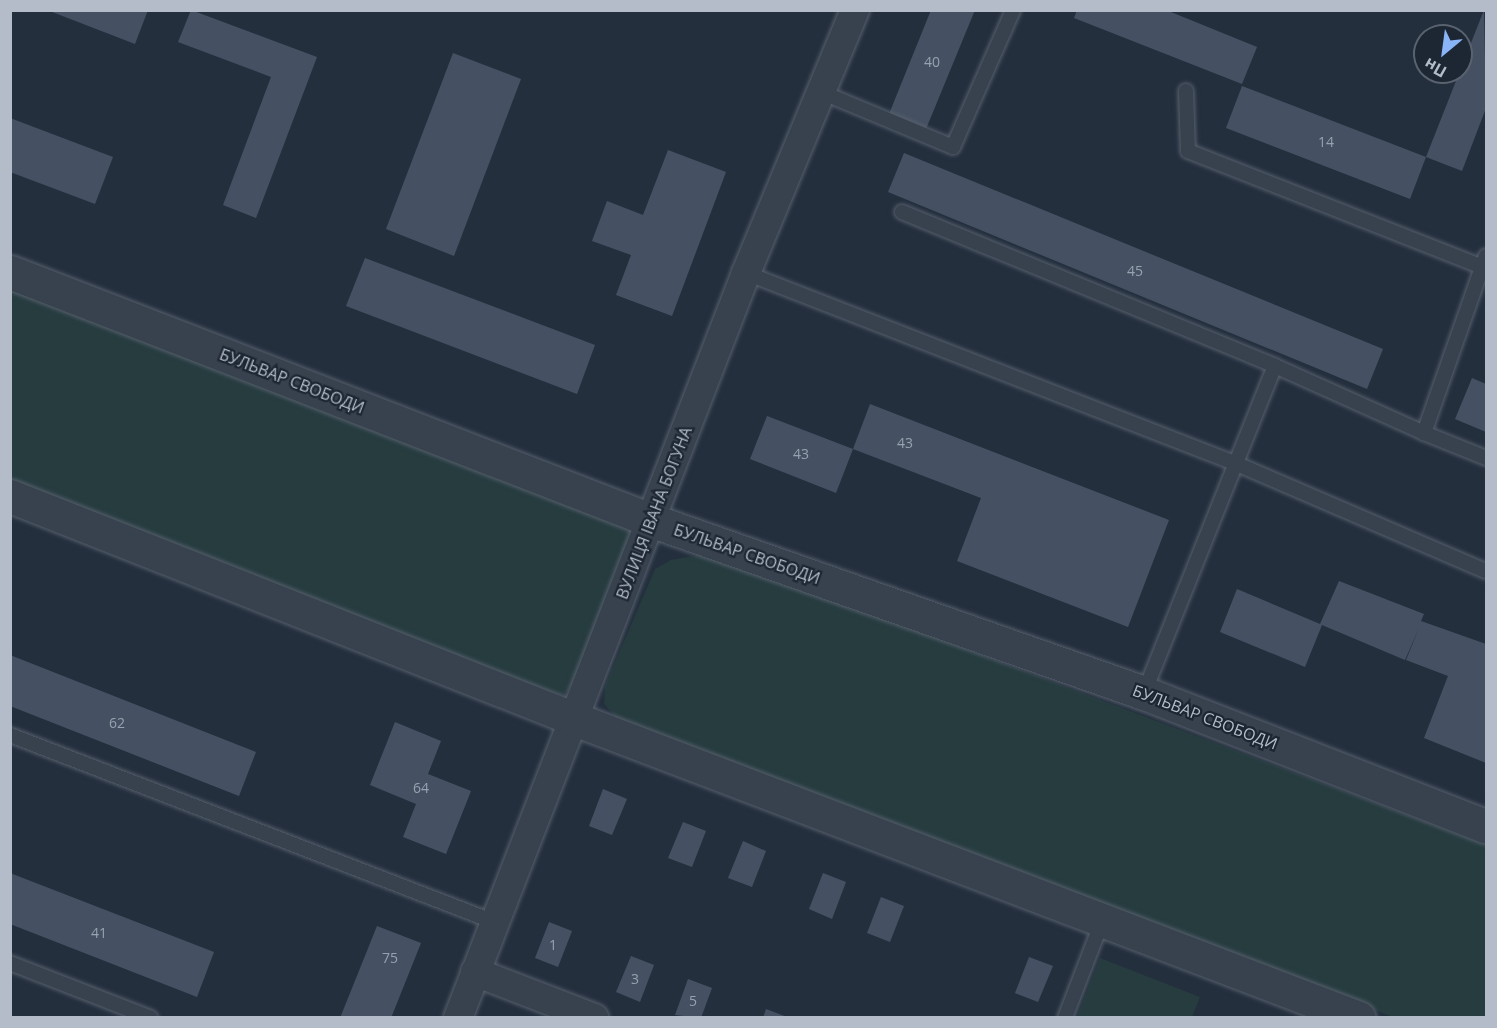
<!DOCTYPE html>
<meta charset="utf-8">
<style>
body{margin:0}
#map{position:relative;width:1497px;height:1028px;overflow:hidden;background:#242f3e;font-family:"Open Sans",sans-serif}
div>[style]{position:absolute}
.green>*{inset:0;background:#263c3f}
.building>*{inset:0;background:#455162}
.roads{filter:drop-shadow(0 0 2px #565f6c) drop-shadow(0 0 2px #565f6c)}
.service>*{height:14px;margin:-7px;padding:0 7px;transform-origin:7px;border-radius:7px;background:#38414e}
.minor>*{height:28px;margin:-14px;padding:0 14px;transform-origin:14px;border-radius:14px;background:#38414e}
.tertiary>*{height:33px;margin:-16.5px;padding:0 16.5px;transform-origin:16.5px;border-radius:16.5px;background:#38414e}
span{translate:-50% -50%;white-space:nowrap;text-align:center;line-height:1.15;-webkit-text-stroke:4.5px #1d2633;paint-order:stroke}
.number-label{font-size:14px;color:#98a1af}
.number-label span{-webkit-text-stroke-width:0}
.street-label{font-size:16px;color:#b4bcc9}
.frame{position:absolute;inset:0;border:12px solid #b4bcc9;pointer-events:none}
.north{position:absolute;left:1413px;top:24px;width:60px;height:60px;box-sizing:border-box;background:#1d2633;border:2px solid #59626f;border-radius:50%;rotate:209deg;font-size:16px;font-weight:700;line-height:24px;text-align:center;color:#b4bcc9}
.north::after{content:'';display:block;margin:auto;width:21px;height:27px;background:#8ab4f8;clip-path:polygon(50% 0,100% 100%,50% 72%,0 100%)}
</style>
<div id="map">
<div class="green">
<i style="clip-path:polygon(10px 284px,629px 524px,634px 531px,575px 682px,564px 695px,546px 691px,11px 484px)"></i>
<i style="clip-path:polygon(710px 553px,1486px 845px,1486px 1017px,1393px 1017px,623px 725px,604px 704px,605px 686px,655px 569px,671px 560px)"></i>
<i style="clip-path:polygon(1100px 958px,1200px 997px,1192px 1017px,1077px 1017px)"></i>
</div>
<div class="building">
<i style="clip-path:polygon(47px 10px,148px 10px,135px 44px)"></i>
<i style="clip-path:polygon(191px 10px,317px 57px,256px 218px,223px 205px,271px 77px,178px 42px)"></i>
<i style="clip-path:polygon(931px 10px,975px 10px,926px 129px,889px 114px)"></i>
<i style="clip-path:polygon(1077px 10px,1166px 10px,1257px 47px,1242px 84px,1074px 18px)"></i>
<i style="clip-path:polygon(1484px 10px,1486px 108px,1462px 171px,1426px 157px)"></i>
<i style="clip-path:polygon(453px 53px,521px 79px,454px 256px,386px 229px)"></i>
<i style="clip-path:polygon(1242px 86px,1426px 157px,1410px 199px,1226px 128px)"></i>
<i style="clip-path:polygon(10px 118px,113px 157px,95px 204px,10px 172px)"></i>
<i style="clip-path:polygon(668px 150px,726px 172px,672px 316px,616px 295px,631px 255px,592px 241px,607px 201px,643px 215px)"></i>
<i style="clip-path:polygon(904px 153px,1383px 349px,1367px 389px,888px 192px)"></i>
<i style="clip-path:polygon(365px 258px,595px 345px,577px 394px,346px 306px)"></i>
<i style="clip-path:polygon(1472px 378px,1486px 384px,1486px 432px,1455px 419px)"></i>
<i style="clip-path:polygon(870px 404px,1169px 520px,1128px 627px,957px 561px,981px 498px,853px 449px,836px 493px,750px 459px,767px 416px,853px 449px)"></i>
<i style="clip-path:polygon(1339px 581px,1424px 614px,1421px 621px,1486px 644px,1486px 763px,1424px 738px,1448px 676px,1406px 660px,1419px 628px,1405px 660px,1322px 625px,1305px 667px,1220px 632px,1237px 589px,1320px 624px)"></i>
<i style="clip-path:polygon(10px 655px,256px 752px,239px 796px,10px 706px)"></i>
<i style="clip-path:polygon(395px 722px,441px 741px,428px 774px,471px 791px,446px 854px,403px 837px,416px 804px,370px 785px)"></i>
<i style="clip-path:polygon(603px 789px,627px 799px,612px 835px,589px 826px)"></i>
<i style="clip-path:polygon(683px 822px,706px 831px,692px 867px,668px 858px)"></i>
<i style="clip-path:polygon(743px 841px,766px 851px,752px 887px,728px 878px)"></i>
<i style="clip-path:polygon(10px 873px,214px 952px,197px 997px,10px 924px)"></i>
<i style="clip-path:polygon(823px 873px,846px 882px,832px 919px,809px 909px)"></i>
<i style="clip-path:polygon(881px 897px,904px 906px,890px 942px,867px 933px)"></i>
<i style="clip-path:polygon(549px 922px,572px 931px,558px 967px,535px 958px)"></i>
<i style="clip-path:polygon(377px 926px,421px 943px,391px 1018px,340px 1018px)"></i>
<i style="clip-path:polygon(631px 956px,654px 965px,640px 1002px,616px 992px)"></i>
<i style="clip-path:polygon(1029px 957px,1053px 966px,1038px 1002px,1015px 993px)"></i>
<i style="clip-path:polygon(688px 979px,712px 988px,701px 1018px,675px 1015px)"></i>
<i style="clip-path:polygon(766px 1009px,787px 1017px,787px 1018px,763px 1018px)"></i>
</div>
<div class="roads">
<div class="service">
<i style="left:1186px;top:91px;width:60px;rotate:88.1deg"></i>
<i style="left:1188px;top:151px;width:316px;rotate:21.5deg"></i>
<i style="left:821px;top:92px;width:143px;rotate:22.6deg"></i>
<i style="left:953px;top:147px;width:150px;rotate:-66.3deg"></i>
<i style="left:902px;top:212px;width:404px;rotate:22.4deg"></i>
<i style="left:1486px;top:256px;width:188px;rotate:109.3deg"></i>
<i style="left:1424px;top:433px;width:67px;rotate:22deg"></i>
<i style="left:746px;top:273px;width:527px;rotate:21.26deg"></i>
<i style="left:1237px;top:464px;width:271px;rotate:23.3deg"></i>
<i style="left:1144px;top:693px;width:352px;rotate:-68.2deg"></i>
<i style="left:1275px;top:366px;width:163px;rotate:24.2deg"></i>
<i style="left:10px;top:735px;width:517px;rotate:21.1deg"></i>
<i style="left:10px;top:963px;width:151px;rotate:21.3deg"></i>
<i style="left:1065px;top:1018px;width:106px;rotate:-69deg"></i>
</div>
<div class="minor">
<i style="left:475px;top:972px;width:128px;rotate:21.1deg"></i>
<i style="left:458px;top:1018px;width:799px;rotate:-68.86deg"></i>
<i style="left:746px;top:273px;width:285px;rotate:-67.5deg"></i>
</div>
<div class="tertiary">
<i style="left:10px;top:272px;width:690px;rotate:21.17deg"></i>
<i style="left:653px;top:521px;width:520px;rotate:19.31deg"></i>
<i style="left:1144px;top:693px;width:367px;rotate:21.3deg"></i>
<i style="left:10px;top:496px;width:604px;rotate:21.55deg"></i>
<i style="left:572px;top:718px;width:842px;rotate:20.87deg"></i>
</div>
</div>
<div class="number-label">
<span style="left:932px;top:62px">40</span>
<span style="left:1326px;top:142px">14</span>
<span style="left:1135px;top:271px">45</span>
<span style="left:905px;top:443px">43</span>
<span style="left:801px;top:454px">43</span>
<span style="left:117px;top:723px">62</span>
<span style="left:421px;top:788px">64</span>
<span style="left:99px;top:933px">41</span>
<span style="left:553px;top:945px">1</span>
<span style="left:390px;top:958px">75</span>
<span style="left:635px;top:979px">3</span>
<span style="left:693px;top:1001px">5</span>
</div>
<div class="street-label">
<span style="left:292px;top:381px;rotate:21deg">БУЛЬВАР СВОБОДИ</span>
<span style="left:654px;top:513px;rotate:-69deg">ВУЛИЦЯ ІВАНА БОГУНА</span>
<span style="left:747px;top:554px;rotate:19deg">БУЛЬВАР СВОБОДИ</span>
<span style="left:1205px;top:717px;rotate:21deg">БУЛЬВАР СВОБОДИ</span>
</div>
<div class="frame"></div>
<div class="north">Пн</div>
</div>
